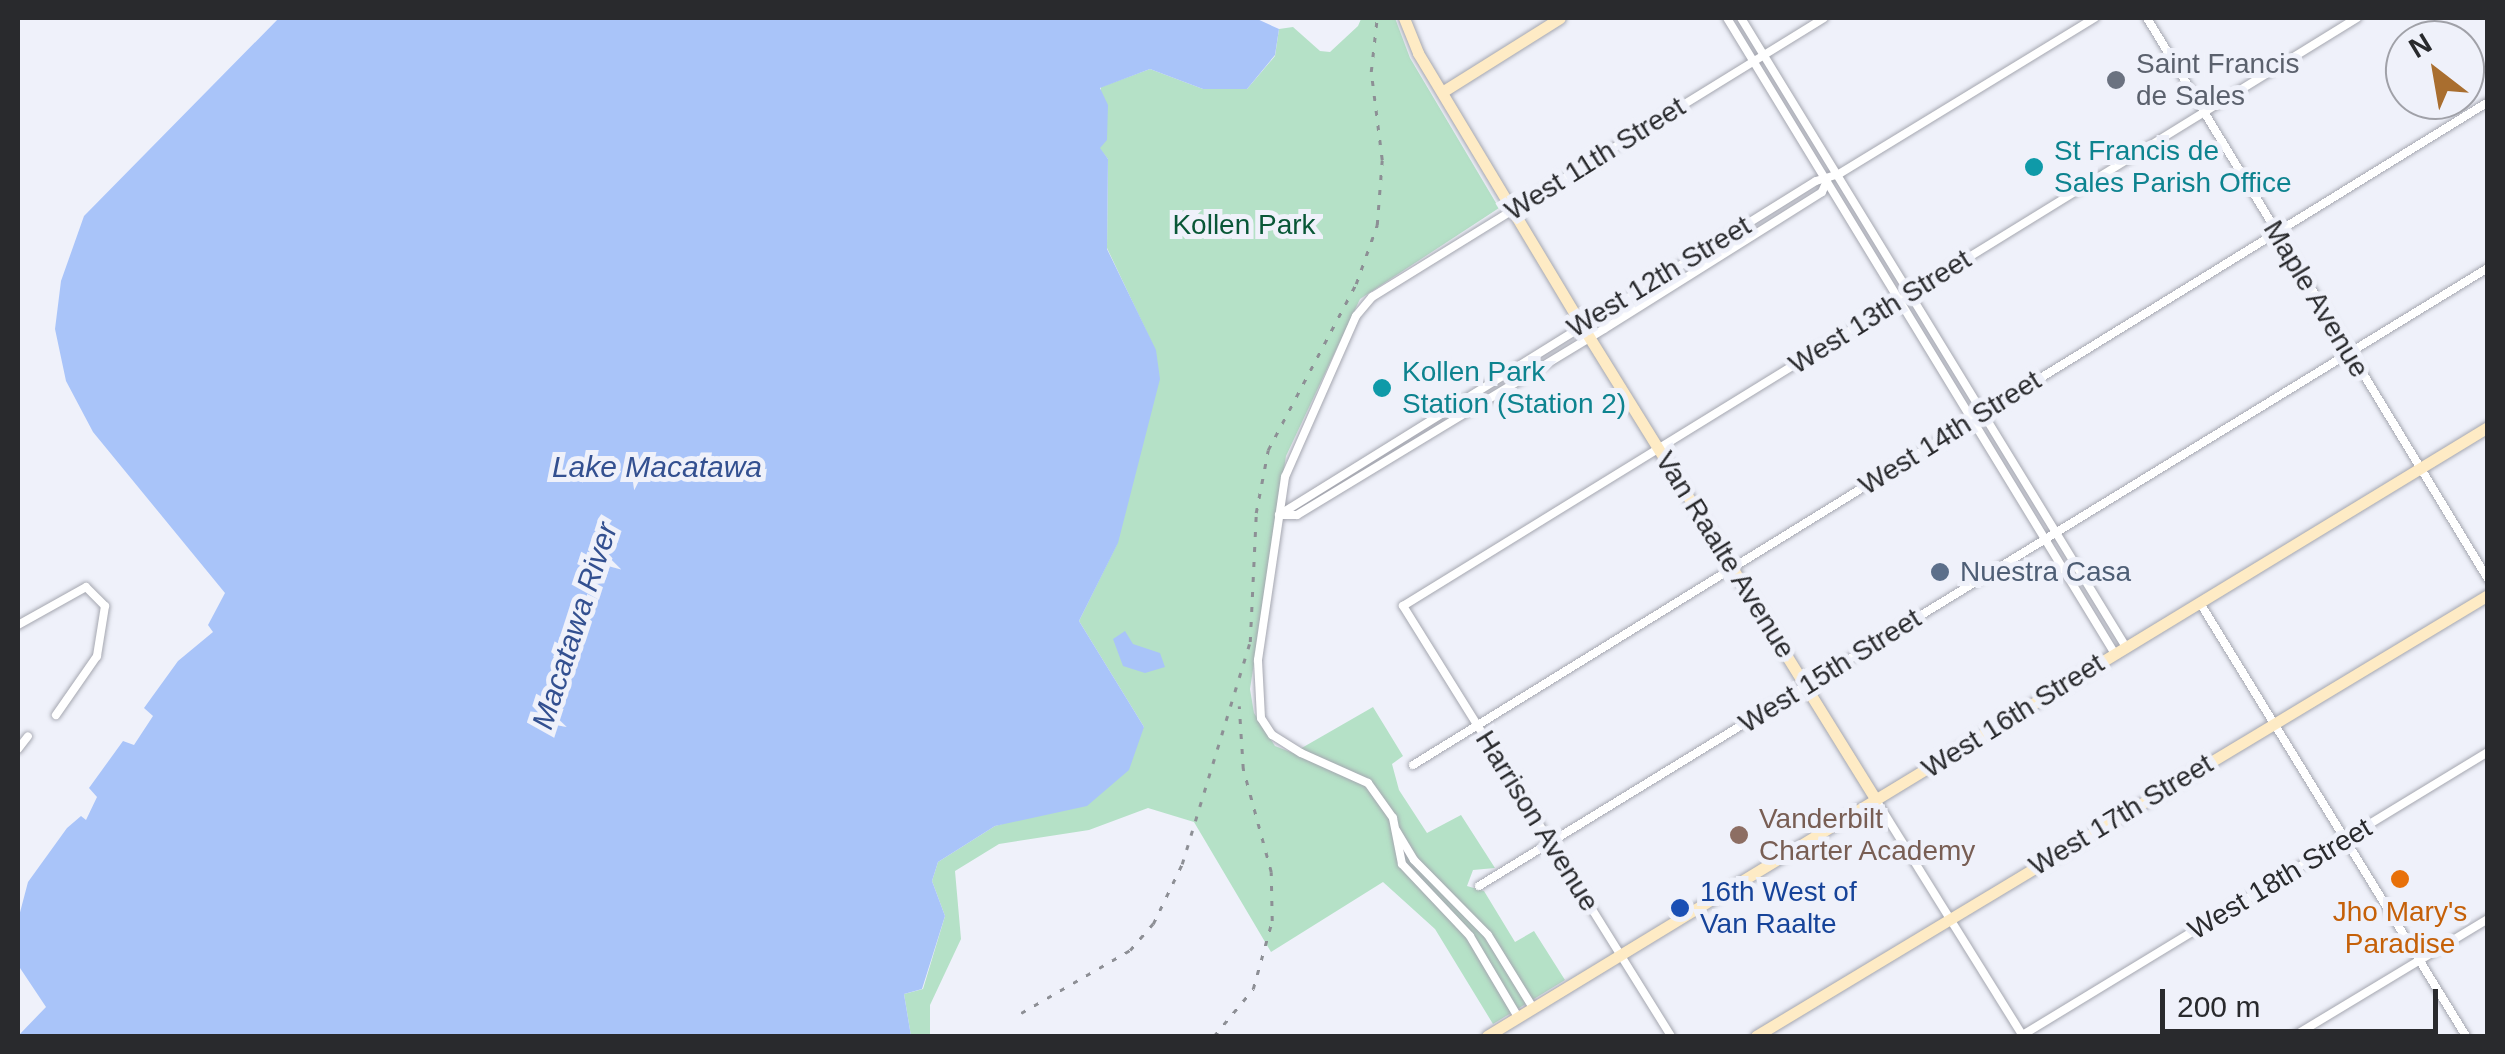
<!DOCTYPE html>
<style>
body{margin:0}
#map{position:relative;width:2505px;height:1054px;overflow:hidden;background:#eff1fa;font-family:Arial,sans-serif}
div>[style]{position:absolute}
.green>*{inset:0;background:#b5e1c7}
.water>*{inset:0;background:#a9c4f9}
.roads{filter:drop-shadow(0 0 2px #a5a7b0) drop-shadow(0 0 2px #a5a7b0)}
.street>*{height:8px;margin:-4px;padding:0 4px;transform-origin:4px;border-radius:4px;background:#fff}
.secondary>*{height:11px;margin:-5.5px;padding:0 5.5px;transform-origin:5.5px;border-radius:5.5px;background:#feebc5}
.rail>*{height:2.5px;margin-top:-1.25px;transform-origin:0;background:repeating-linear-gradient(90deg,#8d8f95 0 5px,transparent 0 15px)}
.dots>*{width:28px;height:28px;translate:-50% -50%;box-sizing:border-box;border:5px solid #eff1fa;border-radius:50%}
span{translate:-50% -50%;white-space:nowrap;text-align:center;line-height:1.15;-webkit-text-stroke:10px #eff1fa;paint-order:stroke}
.worship-label{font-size:28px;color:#5b616d}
.left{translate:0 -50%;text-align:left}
.culture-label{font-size:28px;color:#0d838f}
.street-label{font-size:28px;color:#292a2d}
.park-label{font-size:28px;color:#095737}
.service-label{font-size:28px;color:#4e5e75}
.education-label{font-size:28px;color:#785e54}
.transit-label{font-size:28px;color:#164399}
.food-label{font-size:28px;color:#c56008}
.water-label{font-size:30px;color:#335090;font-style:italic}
.frame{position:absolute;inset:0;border:20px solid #292a2d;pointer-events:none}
.north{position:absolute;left:2385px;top:20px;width:100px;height:100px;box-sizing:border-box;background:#eff1fa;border:2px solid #a0a1a8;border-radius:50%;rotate:329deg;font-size:28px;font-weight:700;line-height:40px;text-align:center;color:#292a2d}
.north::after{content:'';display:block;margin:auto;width:35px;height:45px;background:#a96e2f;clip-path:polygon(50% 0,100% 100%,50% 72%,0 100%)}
.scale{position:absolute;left:2160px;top:989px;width:278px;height:45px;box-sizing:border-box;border:5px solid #292a2d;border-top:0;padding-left:12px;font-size:30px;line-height:35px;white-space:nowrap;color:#292a2d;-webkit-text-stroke:8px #eff1fa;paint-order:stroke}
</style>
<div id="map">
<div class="green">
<i style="clip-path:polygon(1354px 18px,1395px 18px,1410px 58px,1499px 208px,1360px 299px,1286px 456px,1250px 689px,1254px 713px,1275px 746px,1293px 753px,1373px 707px,1403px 756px,1392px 764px,1399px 790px,1427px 833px,1461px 815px,1495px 868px,1473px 870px,1467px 886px,1484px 891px,1515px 942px,1534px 931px,1565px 980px,1493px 1024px,1435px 929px,1383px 882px,1271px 952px,1194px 822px,1148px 808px,1089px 830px,999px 844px,955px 871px,961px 939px,930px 1005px,930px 1036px,911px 1036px,904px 994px,923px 989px,945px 916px,932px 881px,938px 862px,995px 826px,1069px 805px,1144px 727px,1079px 621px,1117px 544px,1152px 343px,1107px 248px,1108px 159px,1099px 148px,1101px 87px,1150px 69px,1203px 89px,1247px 89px,1275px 56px,1279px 29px,1293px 27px,1320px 51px,1330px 52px,1358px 26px,1361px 19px)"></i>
</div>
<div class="water">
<i style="clip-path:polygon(279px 18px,1255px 18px,1279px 29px,1275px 55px,1247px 89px,1203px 89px,1150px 69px,1100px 88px,1108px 105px,1107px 140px,1100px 148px,1108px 159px,1107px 249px,1156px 350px,1160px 379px,1118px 543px,1079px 621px,1144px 727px,1129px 770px,1087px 806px,995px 826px,938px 862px,932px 881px,945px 916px,922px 989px,904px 994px,911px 1036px,18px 1036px,46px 1007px,18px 965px,18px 920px,28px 882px,67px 828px,81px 816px,86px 820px,97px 797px,89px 788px,123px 741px,134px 745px,153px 716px,144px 708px,178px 661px,213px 632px,208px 625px,225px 593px,93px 432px,66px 381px,55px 329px,61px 281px,84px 216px)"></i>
<i style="clip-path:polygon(1125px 631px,1133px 644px,1160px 653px,1165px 667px,1145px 673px,1123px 666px,1113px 639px)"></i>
</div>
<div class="roads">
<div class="street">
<i style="left:1727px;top:18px;width:745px;rotate:58.61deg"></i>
<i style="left:1741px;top:18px;width:737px;rotate:58.53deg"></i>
<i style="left:2147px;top:18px;width:657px;rotate:58.71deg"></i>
<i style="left:1279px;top:515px;width:632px;rotate:-31.88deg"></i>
<i style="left:1816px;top:181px;width:24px;rotate:-17deg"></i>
<i style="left:1839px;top:174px;width:300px;rotate:-31.4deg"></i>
<i style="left:1279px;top:515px;width:18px"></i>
<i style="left:1297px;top:515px;width:359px;rotate:-31.2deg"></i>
<i style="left:1604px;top:329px;width:257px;rotate:-32.1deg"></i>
<i style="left:1822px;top:192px;width:12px;rotate:-66deg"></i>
<i style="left:2200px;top:603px;width:508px;rotate:58.44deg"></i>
<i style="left:18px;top:625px;width:78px;rotate:-29.2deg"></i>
<i style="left:86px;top:587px;width:27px;rotate:45deg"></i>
<i style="left:105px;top:606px;width:51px;rotate:99.1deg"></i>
<i style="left:97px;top:656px;width:72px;rotate:124.8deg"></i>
<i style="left:18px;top:749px;width:16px;rotate:-52deg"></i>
<i style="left:1413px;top:765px;width:1263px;rotate:-31.66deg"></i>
<i style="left:1876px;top:800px;width:278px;rotate:58.1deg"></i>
<i style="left:1396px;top:830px;width:35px;rotate:59deg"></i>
<i style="left:1414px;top:860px;width:105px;rotate:45.4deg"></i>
<i style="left:1488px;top:935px;width:86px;rotate:58.3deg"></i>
<i style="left:1479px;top:886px;width:1183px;rotate:-31.49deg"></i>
<i style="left:1518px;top:1017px;width:94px;rotate:-120.7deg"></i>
<i style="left:1470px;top:936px;width:99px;rotate:-133.4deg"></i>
<i style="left:1402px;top:864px;width:47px;rotate:-101.1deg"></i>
<i style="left:1393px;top:818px;width:43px;rotate:-125.5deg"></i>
<i style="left:1368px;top:783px;width:73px;rotate:-155.9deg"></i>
<i style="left:1301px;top:753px;width:34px;rotate:-148deg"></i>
<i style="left:1272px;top:735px;width:20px;rotate:-123deg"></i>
<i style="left:1261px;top:718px;width:58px;rotate:-93deg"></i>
<i style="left:1258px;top:660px;width:185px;rotate:-81.6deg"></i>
<i style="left:1285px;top:477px;width:176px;rotate:-66.2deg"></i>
<i style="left:1356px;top:316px;width:25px;rotate:-50deg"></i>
<i style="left:1372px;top:297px;width:531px;rotate:-31.69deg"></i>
<i style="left:1671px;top:1036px;width:507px;rotate:-121.93deg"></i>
<i style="left:1403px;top:606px;width:1121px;rotate:-31.65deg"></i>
<i style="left:2021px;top:1036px;width:547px;rotate:-31.31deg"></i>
<i style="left:2294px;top:1036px;width:227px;rotate:-31.1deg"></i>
</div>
<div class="secondary">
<i style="left:1404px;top:18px;width:38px;rotate:68deg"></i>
<i style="left:1418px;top:53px;width:316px;rotate:59deg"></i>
<i style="left:1581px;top:324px;width:560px;rotate:58.21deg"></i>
<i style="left:1442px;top:92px;width:139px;rotate:-32.1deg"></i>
<i style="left:1487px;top:1036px;width:1172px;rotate:-31.32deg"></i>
<i style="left:1756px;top:1036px;width:855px;rotate:-31.07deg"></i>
</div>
</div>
<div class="rail">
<i style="left:1021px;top:1013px;width:126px;rotate:-30deg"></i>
<i style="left:1130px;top:950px;width:35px;rotate:-49deg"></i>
<i style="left:1153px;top:924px;width:67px;rotate:-64.2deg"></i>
<i style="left:1182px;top:864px;width:232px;rotate:-73deg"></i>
<i style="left:1250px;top:642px;width:129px;rotate:-87.3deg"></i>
<i style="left:1256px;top:513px;width:64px;rotate:-79.2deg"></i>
<i style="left:1268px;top:450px;width:188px;rotate:-62.1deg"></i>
<i style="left:1356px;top:284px;width:63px;rotate:-70.4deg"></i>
<i style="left:1377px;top:225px;width:65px;rotate:-85.6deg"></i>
<i style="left:1382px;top:160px;width:89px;rotate:-97.1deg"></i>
<i style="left:1371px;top:72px;width:54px;rotate:-83.7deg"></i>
<i style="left:1214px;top:1036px;width:61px;rotate:-50.3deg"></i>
<i style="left:1253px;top:989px;width:71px;rotate:-74.4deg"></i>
<i style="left:1272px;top:921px;width:49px;rotate:-91.2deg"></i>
<i style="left:1271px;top:872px;width:107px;rotate:-105.2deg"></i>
<i style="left:1243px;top:769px;width:63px;rotate:-93.6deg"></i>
</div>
<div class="dots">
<i style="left:2116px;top:80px;background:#6b7280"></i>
<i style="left:2034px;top:167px;background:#0f9aa8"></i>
<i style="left:1382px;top:388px;background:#0f9aa8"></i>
<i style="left:1940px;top:572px;background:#5c6f8a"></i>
<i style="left:1739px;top:835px;background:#8d6e63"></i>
<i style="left:2400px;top:879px;background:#e8710a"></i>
<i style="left:1680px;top:908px;background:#1a4fb4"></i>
</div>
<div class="worship-label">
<span class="left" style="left:2136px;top:80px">Saint Francis<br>de Sales</span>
</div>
<div class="culture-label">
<span class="left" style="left:2054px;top:167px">St Francis de<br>Sales Parish Office</span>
<span class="left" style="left:1402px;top:388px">Kollen Park<br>Station (Station 2)</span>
</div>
<div class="street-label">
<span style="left:1595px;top:159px;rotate:-32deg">West 11th Street</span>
<span style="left:1659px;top:277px;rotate:-31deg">West 12th Street</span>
<span style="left:2316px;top:299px;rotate:59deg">Maple Avenue</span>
<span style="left:1880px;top:312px;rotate:-32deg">West 13th Street</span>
<span style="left:1950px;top:433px;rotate:-32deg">West 14th Street</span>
<span style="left:1725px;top:555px;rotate:58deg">Van Raalte Avenue</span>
<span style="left:1830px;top:671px;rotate:-32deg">West 15th Street</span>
<span style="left:2013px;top:716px;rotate:-32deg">West 16th Street</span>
<span style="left:2121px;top:815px;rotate:-31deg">West 17th Street</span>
<span style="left:1537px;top:821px;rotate:58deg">Harrison Avenue</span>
<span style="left:2280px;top:879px;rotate:-31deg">West 18th Street</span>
</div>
<div class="park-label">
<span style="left:1244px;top:225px">Kollen Park</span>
</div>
<div class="service-label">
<span class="left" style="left:1960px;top:572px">Nuestra Casa</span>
</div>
<div class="education-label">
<span class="left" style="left:1759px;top:835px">Vanderbilt<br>Charter Academy</span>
</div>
<div class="transit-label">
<span class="left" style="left:1700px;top:908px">16th West of<br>Van Raalte</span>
</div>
<div class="food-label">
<span style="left:2400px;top:928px">Jho Mary's<br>Paradise</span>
</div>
<div class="water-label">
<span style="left:657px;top:467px">Lake Macatawa</span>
<span style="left:575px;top:626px;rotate:-72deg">Macatawa River</span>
</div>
<div class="frame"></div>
<div class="north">N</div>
<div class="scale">200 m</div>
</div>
